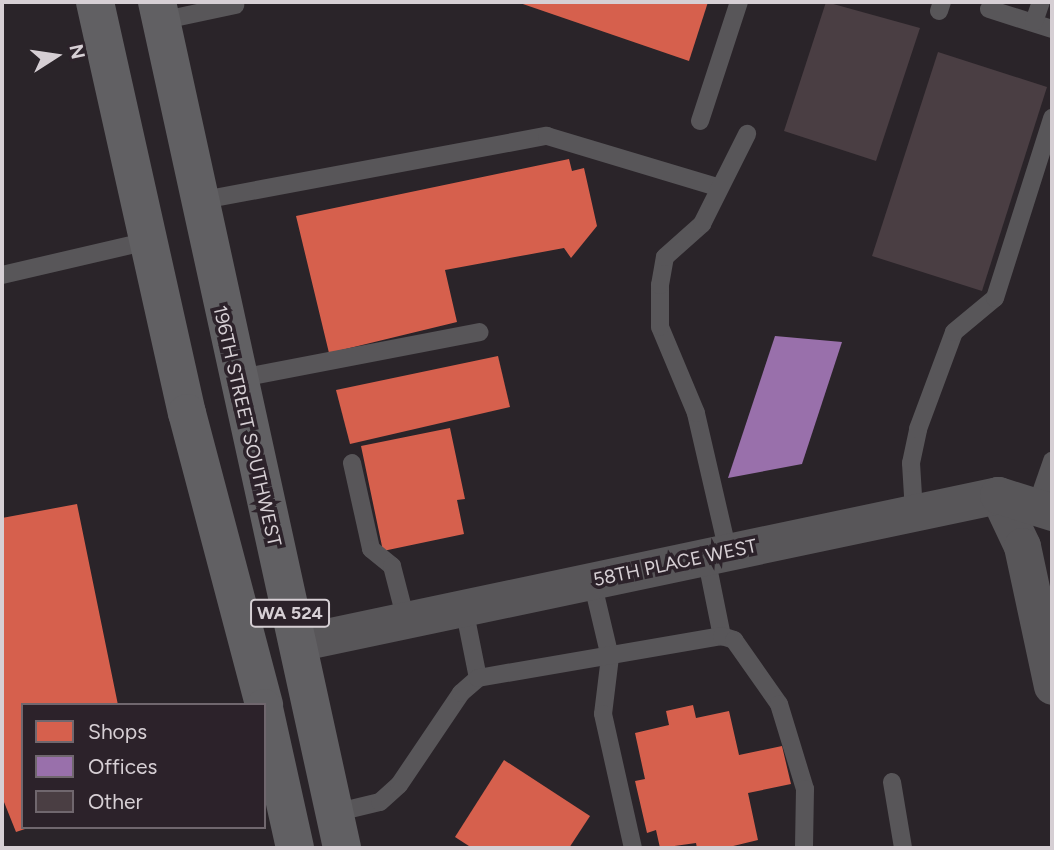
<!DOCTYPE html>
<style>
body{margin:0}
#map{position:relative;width:1054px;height:850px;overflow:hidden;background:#2a2429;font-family:Figtree,sans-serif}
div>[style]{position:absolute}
.shops>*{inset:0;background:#d6604d}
.offices>*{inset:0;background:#9970ab}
.building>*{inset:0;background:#4a3e43}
.service>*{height:18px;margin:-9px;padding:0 9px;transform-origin:9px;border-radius:9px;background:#585659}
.minor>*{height:37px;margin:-18.5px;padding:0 18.5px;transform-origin:18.5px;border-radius:18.5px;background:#585659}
.primary>*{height:38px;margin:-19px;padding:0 19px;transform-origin:19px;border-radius:19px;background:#616063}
span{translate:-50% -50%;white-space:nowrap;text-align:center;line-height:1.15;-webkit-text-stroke:7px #2c222a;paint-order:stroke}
.shield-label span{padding:2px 5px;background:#2c222a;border:2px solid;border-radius:5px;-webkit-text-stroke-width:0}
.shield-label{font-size:18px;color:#d6cfd4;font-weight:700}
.street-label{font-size:19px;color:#d6cfd4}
.frame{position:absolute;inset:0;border:4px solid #d6cfd4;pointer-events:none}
.legend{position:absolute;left:21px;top:703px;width:245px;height:126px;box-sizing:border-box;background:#2c222a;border:2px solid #70676e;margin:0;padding:9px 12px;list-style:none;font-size:21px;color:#d6cfd4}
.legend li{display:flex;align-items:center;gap:14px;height:35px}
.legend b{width:35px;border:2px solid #70676e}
.north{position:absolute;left:21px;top:21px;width:70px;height:70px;-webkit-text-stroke:5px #2c222a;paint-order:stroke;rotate:78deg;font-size:19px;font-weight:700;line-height:28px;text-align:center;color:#d6cfd4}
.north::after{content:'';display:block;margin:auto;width:24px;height:32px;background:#d6cfd4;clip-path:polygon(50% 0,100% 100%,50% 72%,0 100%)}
</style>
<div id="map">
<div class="shops">
<i style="clip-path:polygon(517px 2px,708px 2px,689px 61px)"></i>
<i style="clip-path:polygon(569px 159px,572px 171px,584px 168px,597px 226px,571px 258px,564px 248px,445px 270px,457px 322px,329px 353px,296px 216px)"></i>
<i style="clip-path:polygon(498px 356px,510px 407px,350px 444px,336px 390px)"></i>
<i style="clip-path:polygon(450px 428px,465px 499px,457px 500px,464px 534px,383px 551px,361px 446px)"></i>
<i style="clip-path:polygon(77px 504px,118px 705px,23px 705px,23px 827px,28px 828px,16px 832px,2px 797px,2px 518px)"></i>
<i style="clip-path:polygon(693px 705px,696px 718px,729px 711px,739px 755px,782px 746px,791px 784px,748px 793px,758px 840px,725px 848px,697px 848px,696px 843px,660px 848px,656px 830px,647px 833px,635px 781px,645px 779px,635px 733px,669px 725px,666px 711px)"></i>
<i style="clip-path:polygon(504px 760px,590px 816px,569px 848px,472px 848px,455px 837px)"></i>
</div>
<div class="offices">
<i style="clip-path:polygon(775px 336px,842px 342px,802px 464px,728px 478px)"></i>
</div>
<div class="building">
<i style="clip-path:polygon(826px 2px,920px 28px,876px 161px,784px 131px)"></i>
<i style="clip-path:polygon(938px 52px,1047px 87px,982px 291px,872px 256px)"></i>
</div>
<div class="service">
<i style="left:989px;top:9px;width:66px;rotate:17.6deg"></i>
<i style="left:939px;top:11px;width:9px;rotate:-72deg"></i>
<i style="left:160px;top:21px;width:77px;rotate:-12deg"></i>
<i style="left:1034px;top:22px;width:21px;rotate:-71deg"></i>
<i style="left:700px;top:121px;width:125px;rotate:-71.9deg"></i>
<i style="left:198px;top:201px;width:355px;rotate:-10.6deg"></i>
<i style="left:547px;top:136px;width:177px;rotate:16.7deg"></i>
<i style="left:2px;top:275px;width:150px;rotate:-13.1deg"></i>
<i style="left:236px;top:379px;width:248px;rotate:-10.9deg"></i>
<i style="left:352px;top:463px;width:88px;rotate:77.5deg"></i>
<i style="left:371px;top:549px;width:27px;rotate:39deg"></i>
<i style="left:392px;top:566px;width:56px;rotate:75.5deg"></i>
<i style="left:1036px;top:507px;width:49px;rotate:-70.8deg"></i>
<i style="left:914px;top:512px;width:49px;rotate:-93.5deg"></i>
<i style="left:911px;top:463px;width:35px;rotate:-78deg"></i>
<i style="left:918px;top:429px;width:103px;rotate:-69.6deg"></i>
<i style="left:954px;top:332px;width:53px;rotate:-39.7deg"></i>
<i style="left:995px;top:298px;width:189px;rotate:-72.4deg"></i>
<i style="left:728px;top:552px;width:143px;rotate:-103deg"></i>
<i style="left:696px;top:413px;width:93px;rotate:-112.7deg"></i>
<i style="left:660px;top:327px;width:42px;rotate:-90deg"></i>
<i style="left:660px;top:285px;width:28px;rotate:-80deg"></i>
<i style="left:665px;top:257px;width:50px;rotate:-41.7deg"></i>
<i style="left:702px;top:224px;width:101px;rotate:-63.4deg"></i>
<i style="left:706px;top:557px;width:81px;rotate:78.6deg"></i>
<i style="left:592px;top:581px;width:78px;rotate:76.7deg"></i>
<i style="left:610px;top:657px;width:57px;rotate:97deg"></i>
<i style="left:603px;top:714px;width:137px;rotate:77.4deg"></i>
<i style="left:464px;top:608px;width:71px;rotate:78.7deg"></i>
<i style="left:892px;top:782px;width:67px;rotate:80.5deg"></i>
<i style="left:334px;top:813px;width:47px;rotate:-13.4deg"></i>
<i style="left:380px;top:802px;width:25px;rotate:-42deg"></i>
<i style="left:399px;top:785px;width:111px;rotate:-56deg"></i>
<i style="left:461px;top:693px;width:23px;rotate:-41deg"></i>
<i style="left:478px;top:678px;width:248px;rotate:-9.8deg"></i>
<i style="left:722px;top:636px;width:13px;rotate:18deg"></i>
<i style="left:734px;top:640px;width:78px;rotate:54.9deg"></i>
<i style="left:779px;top:704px;width:89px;rotate:73deg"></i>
<i style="left:805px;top:789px;width:59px;rotate:91deg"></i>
</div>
<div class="minor">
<i style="left:998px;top:495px;width:56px;rotate:64.8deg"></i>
<i style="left:1022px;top:546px;width:143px;rotate:77.9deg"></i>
<i style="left:297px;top:643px;width:716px;rotate:-11.92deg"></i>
<i style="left:998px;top:495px;width:57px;rotate:17.5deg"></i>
</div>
<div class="primary">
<i style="left:95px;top:2px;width:421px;rotate:77.4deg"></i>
<i style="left:187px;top:413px;width:302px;rotate:75.2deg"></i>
<i style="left:157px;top:2px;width:866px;rotate:77.66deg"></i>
<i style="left:264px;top:708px;width:143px;rotate:77.5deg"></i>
</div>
<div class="shield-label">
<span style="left:290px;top:613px">WA 524</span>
</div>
<div class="street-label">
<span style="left:247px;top:426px;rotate:77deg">196TH STREET SOUTHWEST</span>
<span style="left:675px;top:563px;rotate:-12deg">58TH PLACE WEST</span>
</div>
<div class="frame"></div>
<ul class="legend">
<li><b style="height:19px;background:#d6604d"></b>Shops</li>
<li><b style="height:19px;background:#9970ab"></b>Offices</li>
<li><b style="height:19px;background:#4a3e43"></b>Other</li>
</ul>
<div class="north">N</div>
</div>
